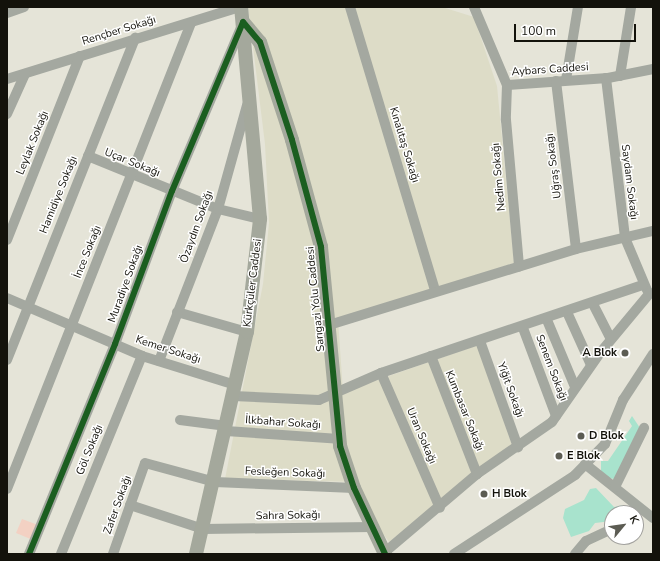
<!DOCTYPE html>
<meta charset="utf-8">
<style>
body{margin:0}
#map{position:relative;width:660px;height:561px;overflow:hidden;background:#e5e4d8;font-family:"Nunito Sans",sans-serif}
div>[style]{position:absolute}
.built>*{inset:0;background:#dddcc7}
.green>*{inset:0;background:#f3d1c3}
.water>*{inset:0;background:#a8e3cd}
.street>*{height:10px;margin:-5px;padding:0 5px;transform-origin:5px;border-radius:5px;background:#a4a8a0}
.secondary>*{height:14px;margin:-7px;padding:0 7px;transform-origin:7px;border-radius:7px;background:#a4a89c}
.cycleway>*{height:6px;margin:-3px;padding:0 3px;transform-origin:3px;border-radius:3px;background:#1b5e20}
.dots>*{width:11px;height:11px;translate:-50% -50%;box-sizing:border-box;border:2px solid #fff;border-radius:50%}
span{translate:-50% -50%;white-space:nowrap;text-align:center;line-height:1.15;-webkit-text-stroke:3px #fff;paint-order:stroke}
.street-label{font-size:11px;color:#13120b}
.poi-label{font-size:11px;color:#13120b;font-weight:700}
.right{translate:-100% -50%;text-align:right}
.left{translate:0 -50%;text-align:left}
.frame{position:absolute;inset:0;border:8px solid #13120b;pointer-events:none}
.north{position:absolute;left:604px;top:505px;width:40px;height:40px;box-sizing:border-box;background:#fff;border:1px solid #a1a09d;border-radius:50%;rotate:61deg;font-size:11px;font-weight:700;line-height:16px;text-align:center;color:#13120b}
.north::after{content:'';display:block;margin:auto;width:14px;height:18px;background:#5c5c53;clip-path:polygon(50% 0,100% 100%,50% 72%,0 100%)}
.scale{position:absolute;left:514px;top:24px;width:122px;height:18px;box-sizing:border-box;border:2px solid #13120b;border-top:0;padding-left:5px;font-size:12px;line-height:14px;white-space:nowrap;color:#13120b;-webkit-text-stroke:3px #fff;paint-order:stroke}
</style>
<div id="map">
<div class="built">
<i style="clip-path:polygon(248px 7px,442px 7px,474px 17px,497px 86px,514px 263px,338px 319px,343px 392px,478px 345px,512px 445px,389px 542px,375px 522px,359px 482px,225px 479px,263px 284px,269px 223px,265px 144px)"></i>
</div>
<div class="green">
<i style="clip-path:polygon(22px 519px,38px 525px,33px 540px,16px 533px)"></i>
</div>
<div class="water">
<i style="clip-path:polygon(632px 416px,640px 428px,614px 479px,609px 478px,601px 471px,601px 461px,608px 461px,632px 426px,629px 421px)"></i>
<i style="clip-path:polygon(596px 488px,614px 507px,624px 505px,617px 513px,612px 513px,612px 521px,595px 523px,589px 531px,571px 537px,563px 518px,565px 509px,584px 500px,590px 489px)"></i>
</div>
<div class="street">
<i style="left:350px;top:7px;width:295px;rotate:73.3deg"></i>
<i style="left:474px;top:7px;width:85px;rotate:67.1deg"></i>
<i style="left:507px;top:85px;width:101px;rotate:-4deg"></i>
<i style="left:608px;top:78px;width:46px;rotate:-11.3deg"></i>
<i style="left:7px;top:13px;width:18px;rotate:-19deg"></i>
<i style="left:620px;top:76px;width:70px;rotate:-80.9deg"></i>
<i style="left:606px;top:78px;width:161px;rotate:83.2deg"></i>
<i style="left:625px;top:238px;width:56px;rotate:67.1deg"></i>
<i style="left:7px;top:79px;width:243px;rotate:-17.2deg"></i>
<i style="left:566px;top:80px;width:74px;rotate:-80.7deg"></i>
<i style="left:556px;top:81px;width:169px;rotate:83.2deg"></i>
<i style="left:507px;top:85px;width:35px;rotate:92deg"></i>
<i style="left:506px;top:120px;width:147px;rotate:84.9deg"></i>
<i style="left:7px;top:114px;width:44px;rotate:-65.8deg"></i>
<i style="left:88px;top:156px;width:140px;rotate:22.2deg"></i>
<i style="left:218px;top:209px;width:43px;rotate:13.4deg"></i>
<i style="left:7px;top:240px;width:198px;rotate:-68.4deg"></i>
<i style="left:7px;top:298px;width:147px;rotate:23.2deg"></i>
<i style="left:142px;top:356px;width:97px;rotate:17.3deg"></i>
<i style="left:593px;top:304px;width:39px;rotate:63deg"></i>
<i style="left:177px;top:312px;width:73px;rotate:15.9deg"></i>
<i style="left:567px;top:312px;width:58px;rotate:65.6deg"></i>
<i style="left:547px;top:320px;width:73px;rotate:67.3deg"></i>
<i style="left:329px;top:325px;width:258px;rotate:-17.1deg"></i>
<i style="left:576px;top:249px;width:79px;rotate:-13.2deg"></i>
<i style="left:523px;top:328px;width:94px;rotate:69.4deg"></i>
<i style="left:480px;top:341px;width:113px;rotate:70.3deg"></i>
<i style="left:431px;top:356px;width:127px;rotate:68.7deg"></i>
<i style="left:7px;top:360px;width:347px;rotate:-68.3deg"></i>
<i style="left:159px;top:361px;width:163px;rotate:-68.8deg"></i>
<i style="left:218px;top:209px;width:108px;rotate:-74.4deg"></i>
<i style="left:381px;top:373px;width:147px;rotate:66.4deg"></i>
<i style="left:233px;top:396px;width:86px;rotate:2.7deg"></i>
<i style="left:319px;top:400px;width:68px;rotate:-23.5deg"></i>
<i style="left:381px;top:373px;width:276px;rotate:-18.6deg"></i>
<i style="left:180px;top:420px;width:47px;rotate:7.3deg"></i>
<i style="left:226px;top:431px;width:113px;rotate:4deg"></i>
<i style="left:585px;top:464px;width:87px;rotate:38.5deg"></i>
<i style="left:615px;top:487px;width:66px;rotate:-63.8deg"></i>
<i style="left:7px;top:489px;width:501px;rotate:-68.45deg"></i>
<i style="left:130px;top:505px;width:77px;rotate:18.2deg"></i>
<i style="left:203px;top:529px;width:170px;rotate:-0.7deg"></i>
<i style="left:385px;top:552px;width:121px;rotate:-40.3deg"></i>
<i style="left:477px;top:474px;width:91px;rotate:-34.7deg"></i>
<i style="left:552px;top:422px;width:84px;rotate:-55.2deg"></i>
<i style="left:600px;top:353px;width:78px;rotate:-50.2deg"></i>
<i style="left:29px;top:554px;width:227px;rotate:-67.7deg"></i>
<i style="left:115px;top:344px;width:163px;rotate:-69.6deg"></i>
<i style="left:172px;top:191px;width:180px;rotate:-67.1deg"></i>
<i style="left:61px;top:554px;width:214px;rotate:-67.8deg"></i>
<i style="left:113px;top:554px;width:96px;rotate:-70.6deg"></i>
<i style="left:145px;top:463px;width:73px;rotate:15.2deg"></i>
<i style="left:215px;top:482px;width:139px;rotate:2.5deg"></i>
<i style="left:454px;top:554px;width:145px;rotate:-33.1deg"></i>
<i style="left:575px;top:475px;width:43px;rotate:-45.9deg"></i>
<i style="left:605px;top:444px;width:48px;rotate:-67.8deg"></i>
<i style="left:623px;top:400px;width:55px;rotate:-56.9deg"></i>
<i style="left:575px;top:554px;width:17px;rotate:-50deg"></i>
<i style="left:586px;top:541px;width:29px;rotate:-25deg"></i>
</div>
<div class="secondary">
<i style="left:243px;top:22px;width:26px;rotate:50deg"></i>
<i style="left:260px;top:42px;width:103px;rotate:71.9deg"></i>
<i style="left:292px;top:140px;width:111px;rotate:74.8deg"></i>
<i style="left:321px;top:247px;width:200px;rotate:84.5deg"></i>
<i style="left:340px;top:446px;width:44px;rotate:71.6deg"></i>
<i style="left:354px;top:488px;width:73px;rotate:64.8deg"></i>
<i style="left:196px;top:554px;width:228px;rotate:-77.1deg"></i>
<i style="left:247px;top:332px;width:114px;rotate:-83.4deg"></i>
<i style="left:260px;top:219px;width:213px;rotate:-95.1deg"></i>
</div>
<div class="cycleway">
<i style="left:29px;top:554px;width:227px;rotate:-67.7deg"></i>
<i style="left:115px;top:344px;width:163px;rotate:-69.6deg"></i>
<i style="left:172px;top:191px;width:183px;rotate:-67.2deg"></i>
<i style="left:243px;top:22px;width:26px;rotate:50deg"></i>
<i style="left:260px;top:42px;width:103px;rotate:71.9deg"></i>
<i style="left:292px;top:140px;width:111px;rotate:74.8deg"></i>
<i style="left:321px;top:247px;width:200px;rotate:84.5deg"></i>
<i style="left:340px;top:446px;width:44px;rotate:71.6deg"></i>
<i style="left:354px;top:488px;width:73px;rotate:64.8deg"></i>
</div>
<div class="dots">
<i style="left:625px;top:353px;background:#5c5c53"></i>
<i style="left:581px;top:436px;background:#5c5c53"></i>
<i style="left:559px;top:456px;background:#5c5c53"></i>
<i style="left:484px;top:494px;background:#5c5c53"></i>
</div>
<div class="street-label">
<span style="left:119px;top:31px;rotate:-17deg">Rençber Sokağı</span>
<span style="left:550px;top:70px;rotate:-4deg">Aybars Caddesi</span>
<span style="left:33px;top:143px;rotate:-68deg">Leylak Sokağı</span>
<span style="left:404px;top:145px;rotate:73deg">Kınalıtaş Sokağı</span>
<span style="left:132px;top:163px;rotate:22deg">Uçar Sokağı</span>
<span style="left:554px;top:166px;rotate:-97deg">Uğraş Sokağı</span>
<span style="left:499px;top:177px;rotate:-95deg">Nedim Sokağı</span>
<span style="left:629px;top:182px;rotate:83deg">Saydam Sokağı</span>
<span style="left:59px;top:195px;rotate:-68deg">Hamidiye Sokağı</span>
<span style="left:197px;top:227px;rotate:-70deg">Özaydın Sokağı</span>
<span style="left:88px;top:252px;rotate:-68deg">İnce Sokağı</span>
<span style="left:253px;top:283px;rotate:-83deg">Kürkçüler Caddesi</span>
<span style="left:126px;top:284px;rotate:-70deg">Muradiye Sokağı</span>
<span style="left:316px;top:299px;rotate:-96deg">Sarıgazi Yolu Caddesi</span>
<span style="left:168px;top:350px;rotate:18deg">Kemer Sokağı</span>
<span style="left:551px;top:368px;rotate:69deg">Senem Sokağı</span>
<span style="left:510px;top:390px;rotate:70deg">Yiğit Sokağı</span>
<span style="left:464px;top:411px;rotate:68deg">Kumbasar Sokağı</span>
<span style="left:283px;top:423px;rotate:4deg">İlkbahar Sokağı</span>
<span style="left:421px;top:436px;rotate:67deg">Uran Sokağı</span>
<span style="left:90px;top:450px;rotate:-68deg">Göl Sokağı</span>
<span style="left:285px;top:473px;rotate:2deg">Fesleğen Sokağı</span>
<span style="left:118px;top:505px;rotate:-70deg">Zafer Sokağı</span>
<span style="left:288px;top:516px;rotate:-1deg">Sahra Sokağı</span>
</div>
<div class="poi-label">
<span class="right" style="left:617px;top:353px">A Blok</span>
<span class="left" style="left:589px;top:436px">D Blok</span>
<span class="left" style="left:567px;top:456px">E Blok</span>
<span class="left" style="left:492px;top:494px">H Blok</span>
</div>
<div class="frame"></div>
<div class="north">K</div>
<div class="scale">100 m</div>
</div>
